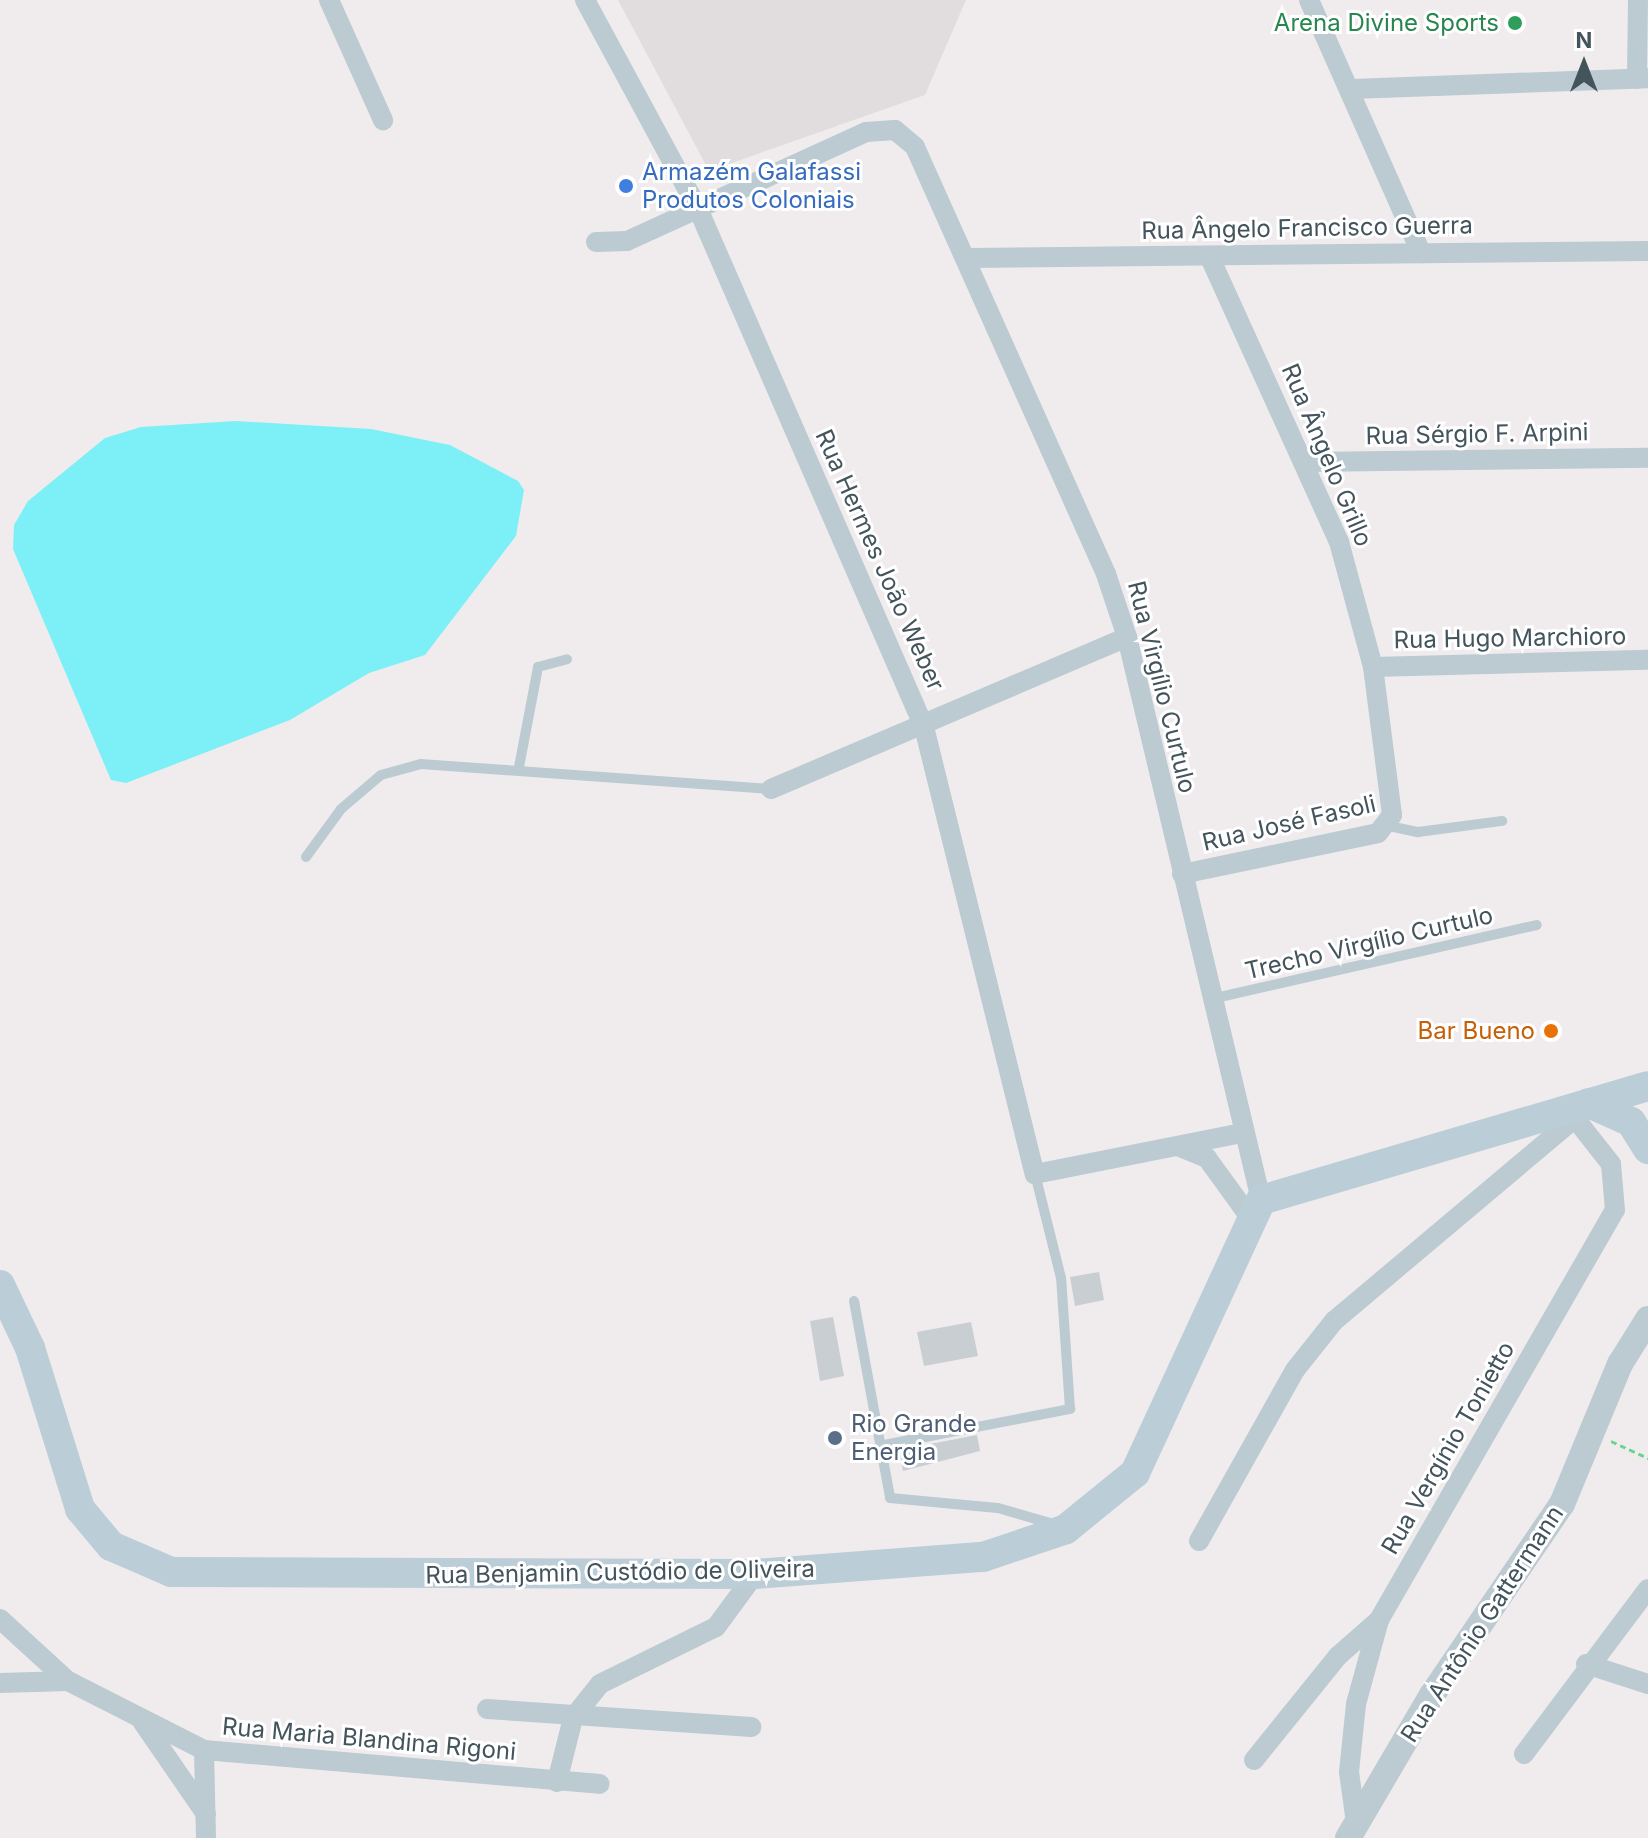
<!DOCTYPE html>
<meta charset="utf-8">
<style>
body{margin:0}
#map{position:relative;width:1648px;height:1838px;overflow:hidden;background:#f0eced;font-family:Inter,sans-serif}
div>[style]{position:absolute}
.education>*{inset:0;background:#e1dddf}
.water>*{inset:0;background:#7deff6}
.building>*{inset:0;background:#c8ced2}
.path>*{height:3px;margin-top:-1.5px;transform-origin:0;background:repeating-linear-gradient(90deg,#69d58f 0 6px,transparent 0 10px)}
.service>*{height:10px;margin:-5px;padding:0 5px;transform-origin:5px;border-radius:5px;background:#bbcbd1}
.minor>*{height:20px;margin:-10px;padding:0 10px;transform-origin:10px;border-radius:10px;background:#bbcbd1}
.tertiary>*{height:26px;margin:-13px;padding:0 13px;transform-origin:13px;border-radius:13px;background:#bbcbd1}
.secondary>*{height:30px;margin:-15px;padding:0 15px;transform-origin:15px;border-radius:15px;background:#bbcdd6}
.dots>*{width:22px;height:22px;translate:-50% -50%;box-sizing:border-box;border:4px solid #fff;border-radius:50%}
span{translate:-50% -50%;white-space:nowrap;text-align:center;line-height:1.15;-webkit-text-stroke:6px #fff;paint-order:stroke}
.leisure-label{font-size:24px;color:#27864d}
.right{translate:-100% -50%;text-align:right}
.shop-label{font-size:24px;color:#366cbe}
.left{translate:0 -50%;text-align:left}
.street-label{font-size:24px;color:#43545c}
.food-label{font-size:24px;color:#c56008}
.service-label{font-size:24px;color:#4e5e75}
.north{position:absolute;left:1544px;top:24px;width:80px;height:80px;-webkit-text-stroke:6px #fff;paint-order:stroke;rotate:0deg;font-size:22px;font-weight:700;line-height:32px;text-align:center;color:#43545c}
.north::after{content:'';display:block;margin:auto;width:28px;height:36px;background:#43545c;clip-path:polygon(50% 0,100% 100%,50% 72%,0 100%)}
</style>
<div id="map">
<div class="education">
<i style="clip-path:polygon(618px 0,966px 0,925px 95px,709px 171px)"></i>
</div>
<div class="water">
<i style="clip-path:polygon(235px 421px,371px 429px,450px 445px,518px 481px,524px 490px,516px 536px,425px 655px,369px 673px,290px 720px,126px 783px,111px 780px,13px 549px,14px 525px,28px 501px,105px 438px,141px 427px)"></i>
</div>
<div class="building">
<i style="clip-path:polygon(1099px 1272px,1104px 1300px,1075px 1306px,1070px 1277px)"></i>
<i style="clip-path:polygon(833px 1317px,844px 1376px,820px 1381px,810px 1321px)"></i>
<i style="clip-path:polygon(971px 1322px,978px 1356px,924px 1366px,917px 1332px)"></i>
<i style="clip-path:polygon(977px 1435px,980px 1451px,903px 1471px,899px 1450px)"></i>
</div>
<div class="path">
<i style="left:1611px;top:1441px;width:41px;rotate:24.7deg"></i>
</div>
<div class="service">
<i style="left:519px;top:767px;width:102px;rotate:-79.2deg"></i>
<i style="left:538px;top:667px;width:30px;rotate:-15deg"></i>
<i style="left:1389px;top:826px;width:30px;rotate:12deg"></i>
<i style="left:1418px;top:832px;width:85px;rotate:-7.5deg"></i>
<i style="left:306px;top:857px;width:59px;rotate:-53.9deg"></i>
<i style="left:341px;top:809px;width:52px;rotate:-40.4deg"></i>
<i style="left:381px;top:775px;width:41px;rotate:-15.4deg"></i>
<i style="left:421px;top:764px;width:351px;rotate:4.1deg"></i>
<i style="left:1211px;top:999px;width:334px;rotate:-12.8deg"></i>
<i style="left:854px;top:1301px;width:200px;rotate:79.6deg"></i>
<i style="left:890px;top:1498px;width:108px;rotate:5.3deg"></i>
<i style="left:998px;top:1508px;width:57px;rotate:16.2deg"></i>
<i style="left:879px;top:1446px;width:195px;rotate:-11deg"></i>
<i style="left:1070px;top:1409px;width:131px;rotate:-93.9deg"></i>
<i style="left:1061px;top:1278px;width:107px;rotate:-104deg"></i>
</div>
<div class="minor">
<i style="left:329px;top:0;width:132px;rotate:65.8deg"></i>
<i style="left:585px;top:0;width:240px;rotate:61.6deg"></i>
<i style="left:699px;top:211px;width:563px;rotate:66.44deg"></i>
<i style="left:924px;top:727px;width:461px;rotate:76.1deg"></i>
<i style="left:1035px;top:1174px;width:211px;rotate:-11.2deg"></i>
<i style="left:1309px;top:0;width:277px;rotate:66.1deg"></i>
<i style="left:1637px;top:79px;width:79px;rotate:-89.3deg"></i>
<i style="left:1352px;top:89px;width:296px;rotate:-2.1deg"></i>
<i style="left:596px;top:242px;width:31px;rotate:-2deg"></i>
<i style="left:627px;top:241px;width:263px;rotate:-24.5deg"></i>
<i style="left:866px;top:132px;width:29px;rotate:-4deg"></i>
<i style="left:895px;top:130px;width:26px;rotate:40deg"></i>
<i style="left:915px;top:147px;width:468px;rotate:65.9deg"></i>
<i style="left:1106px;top:574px;width:66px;rotate:71.6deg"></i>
<i style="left:1127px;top:637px;width:579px;rotate:76.61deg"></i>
<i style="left:966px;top:258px;width:682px;rotate:-0.59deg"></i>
<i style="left:1307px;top:462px;width:341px;rotate:-0.7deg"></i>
<i style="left:1373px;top:667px;width:275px;rotate:-1.5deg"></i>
<i style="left:771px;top:789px;width:387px;rotate:-23.1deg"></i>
<i style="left:1182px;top:874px;width:200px;rotate:-11.8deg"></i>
<i style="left:1378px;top:833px;width:23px;rotate:-52deg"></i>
<i style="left:1392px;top:815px;width:149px;rotate:-97.3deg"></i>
<i style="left:1373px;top:667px;width:130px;rotate:-105.2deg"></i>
<i style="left:1339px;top:542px;width:314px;rotate:-114.4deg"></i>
<i style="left:1180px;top:1147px;width:29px;rotate:22deg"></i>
<i style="left:1207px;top:1158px;width:72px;rotate:54.1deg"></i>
<i style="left:1199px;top:1541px;width:196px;rotate:-60.7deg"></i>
<i style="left:1295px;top:1370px;width:63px;rotate:-51.5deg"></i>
<i style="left:1334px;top:1321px;width:328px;rotate:-40.1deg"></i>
<i style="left:0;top:1619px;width:92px;rotate:42.4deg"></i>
<i style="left:68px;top:1681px;width:153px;rotate:26.9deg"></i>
<i style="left:204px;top:1750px;width:397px;rotate:4.9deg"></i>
<i style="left:1586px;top:1664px;width:65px;rotate:17.9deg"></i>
<i style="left:0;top:1683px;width:68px;rotate:-1.7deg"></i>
<i style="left:487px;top:1709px;width:265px;rotate:3.9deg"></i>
<i style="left:142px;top:1721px;width:113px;rotate:55.5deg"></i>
<i style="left:204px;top:1750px;width:88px;rotate:88.7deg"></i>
<i style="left:1524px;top:1754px;width:206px;rotate:-53.1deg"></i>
<i style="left:1254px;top:1760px;width:134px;rotate:-51.1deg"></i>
<i style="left:1338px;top:1656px;width:55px;rotate:-41.3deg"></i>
<i style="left:557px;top:1782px;width:66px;rotate:-76deg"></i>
<i style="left:573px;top:1718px;width:43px;rotate:-51.5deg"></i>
<i style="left:600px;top:1684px;width:129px;rotate:-26.2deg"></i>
<i style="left:716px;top:1627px;width:66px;rotate:-53.7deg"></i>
<i style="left:1356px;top:1823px;width:51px;rotate:-97.8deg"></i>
<i style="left:1349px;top:1772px;width:68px;rotate:-84.1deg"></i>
<i style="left:1356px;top:1704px;width:87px;rotate:-74.7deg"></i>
<i style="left:1379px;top:1620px;width:473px;rotate:-60.1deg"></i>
<i style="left:1615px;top:1210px;width:46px;rotate:-95deg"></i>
<i style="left:1611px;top:1164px;width:53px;rotate:-128.2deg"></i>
</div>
<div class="tertiary">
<i style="left:1348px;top:1838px;width:166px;rotate:-59.6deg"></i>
<i style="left:1432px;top:1695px;width:231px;rotate:-55.8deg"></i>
<i style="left:1562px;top:1504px;width:152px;rotate:-67.5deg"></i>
<i style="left:1620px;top:1364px;width:53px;rotate:-58.1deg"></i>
</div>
<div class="secondary">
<i style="left:1589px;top:1103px;width:46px;rotate:24.3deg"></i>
<i style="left:1631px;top:1122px;width:32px;rotate:58deg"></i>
<i style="left:0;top:1285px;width:70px;rotate:64.5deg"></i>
<i style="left:30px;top:1348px;width:169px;rotate:72.7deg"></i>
<i style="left:80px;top:1509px;width:48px;rotate:50deg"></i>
<i style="left:111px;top:1546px;width:65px;rotate:23.4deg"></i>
<i style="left:171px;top:1572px;width:584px;rotate:0.2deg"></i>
<i style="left:755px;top:1574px;width:229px;rotate:-4.3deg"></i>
<i style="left:983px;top:1557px;width:88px;rotate:-18.6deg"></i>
<i style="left:1066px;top:1529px;width:89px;rotate:-39.1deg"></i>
<i style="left:1135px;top:1473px;width:301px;rotate:-65.2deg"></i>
<i style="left:1261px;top:1200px;width:403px;rotate:-16.4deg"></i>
</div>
<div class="dots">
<i style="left:1515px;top:23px;background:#2e9e5b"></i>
<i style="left:626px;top:186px;background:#3f7fe0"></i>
<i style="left:1551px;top:1031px;background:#e8710a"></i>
<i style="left:835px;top:1438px;background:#5c6f8a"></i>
</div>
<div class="leisure-label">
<span class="right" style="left:1499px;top:23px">Arena Divine Sports</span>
</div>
<div class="shop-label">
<span class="left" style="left:642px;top:186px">Armazém Galafassi<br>Produtos Coloniais</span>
</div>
<div class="street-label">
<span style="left:1307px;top:228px;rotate:-1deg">Rua Ângelo Francisco Guerra</span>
<span style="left:1477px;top:434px;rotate:-1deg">Rua Sérgio F. Arpini</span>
<span style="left:1327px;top:455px;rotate:67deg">Rua Ângelo Grillo</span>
<span style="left:880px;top:560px;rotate:66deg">Rua Hermes João Weber</span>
<span style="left:1510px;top:638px;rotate:-1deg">Rua Hugo Marchioro</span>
<span style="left:1162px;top:687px;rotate:76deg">Rua Virgílio Curtulo</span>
<span style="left:1289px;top:823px;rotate:-13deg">Rua José Fasoli</span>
<span style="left:1369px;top:943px;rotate:-13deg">Trecho Virgílio Curtulo</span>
<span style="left:1448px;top:1448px;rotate:-60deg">Rua Vergínio Tonietto</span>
<span style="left:620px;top:1572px;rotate:-1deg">Rua Benjamin Custódio de Oliveira</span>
<span style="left:1482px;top:1624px;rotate:-57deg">Rua Antônio Gattermann</span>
<span style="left:369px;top:1739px;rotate:5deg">Rua Maria Blandina Rigoni</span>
</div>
<div class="food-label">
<span class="right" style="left:1535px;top:1031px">Bar Bueno</span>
</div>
<div class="service-label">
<span class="left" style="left:851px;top:1438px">Rio Grande<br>Energia</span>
</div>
<div class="north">N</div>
</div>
